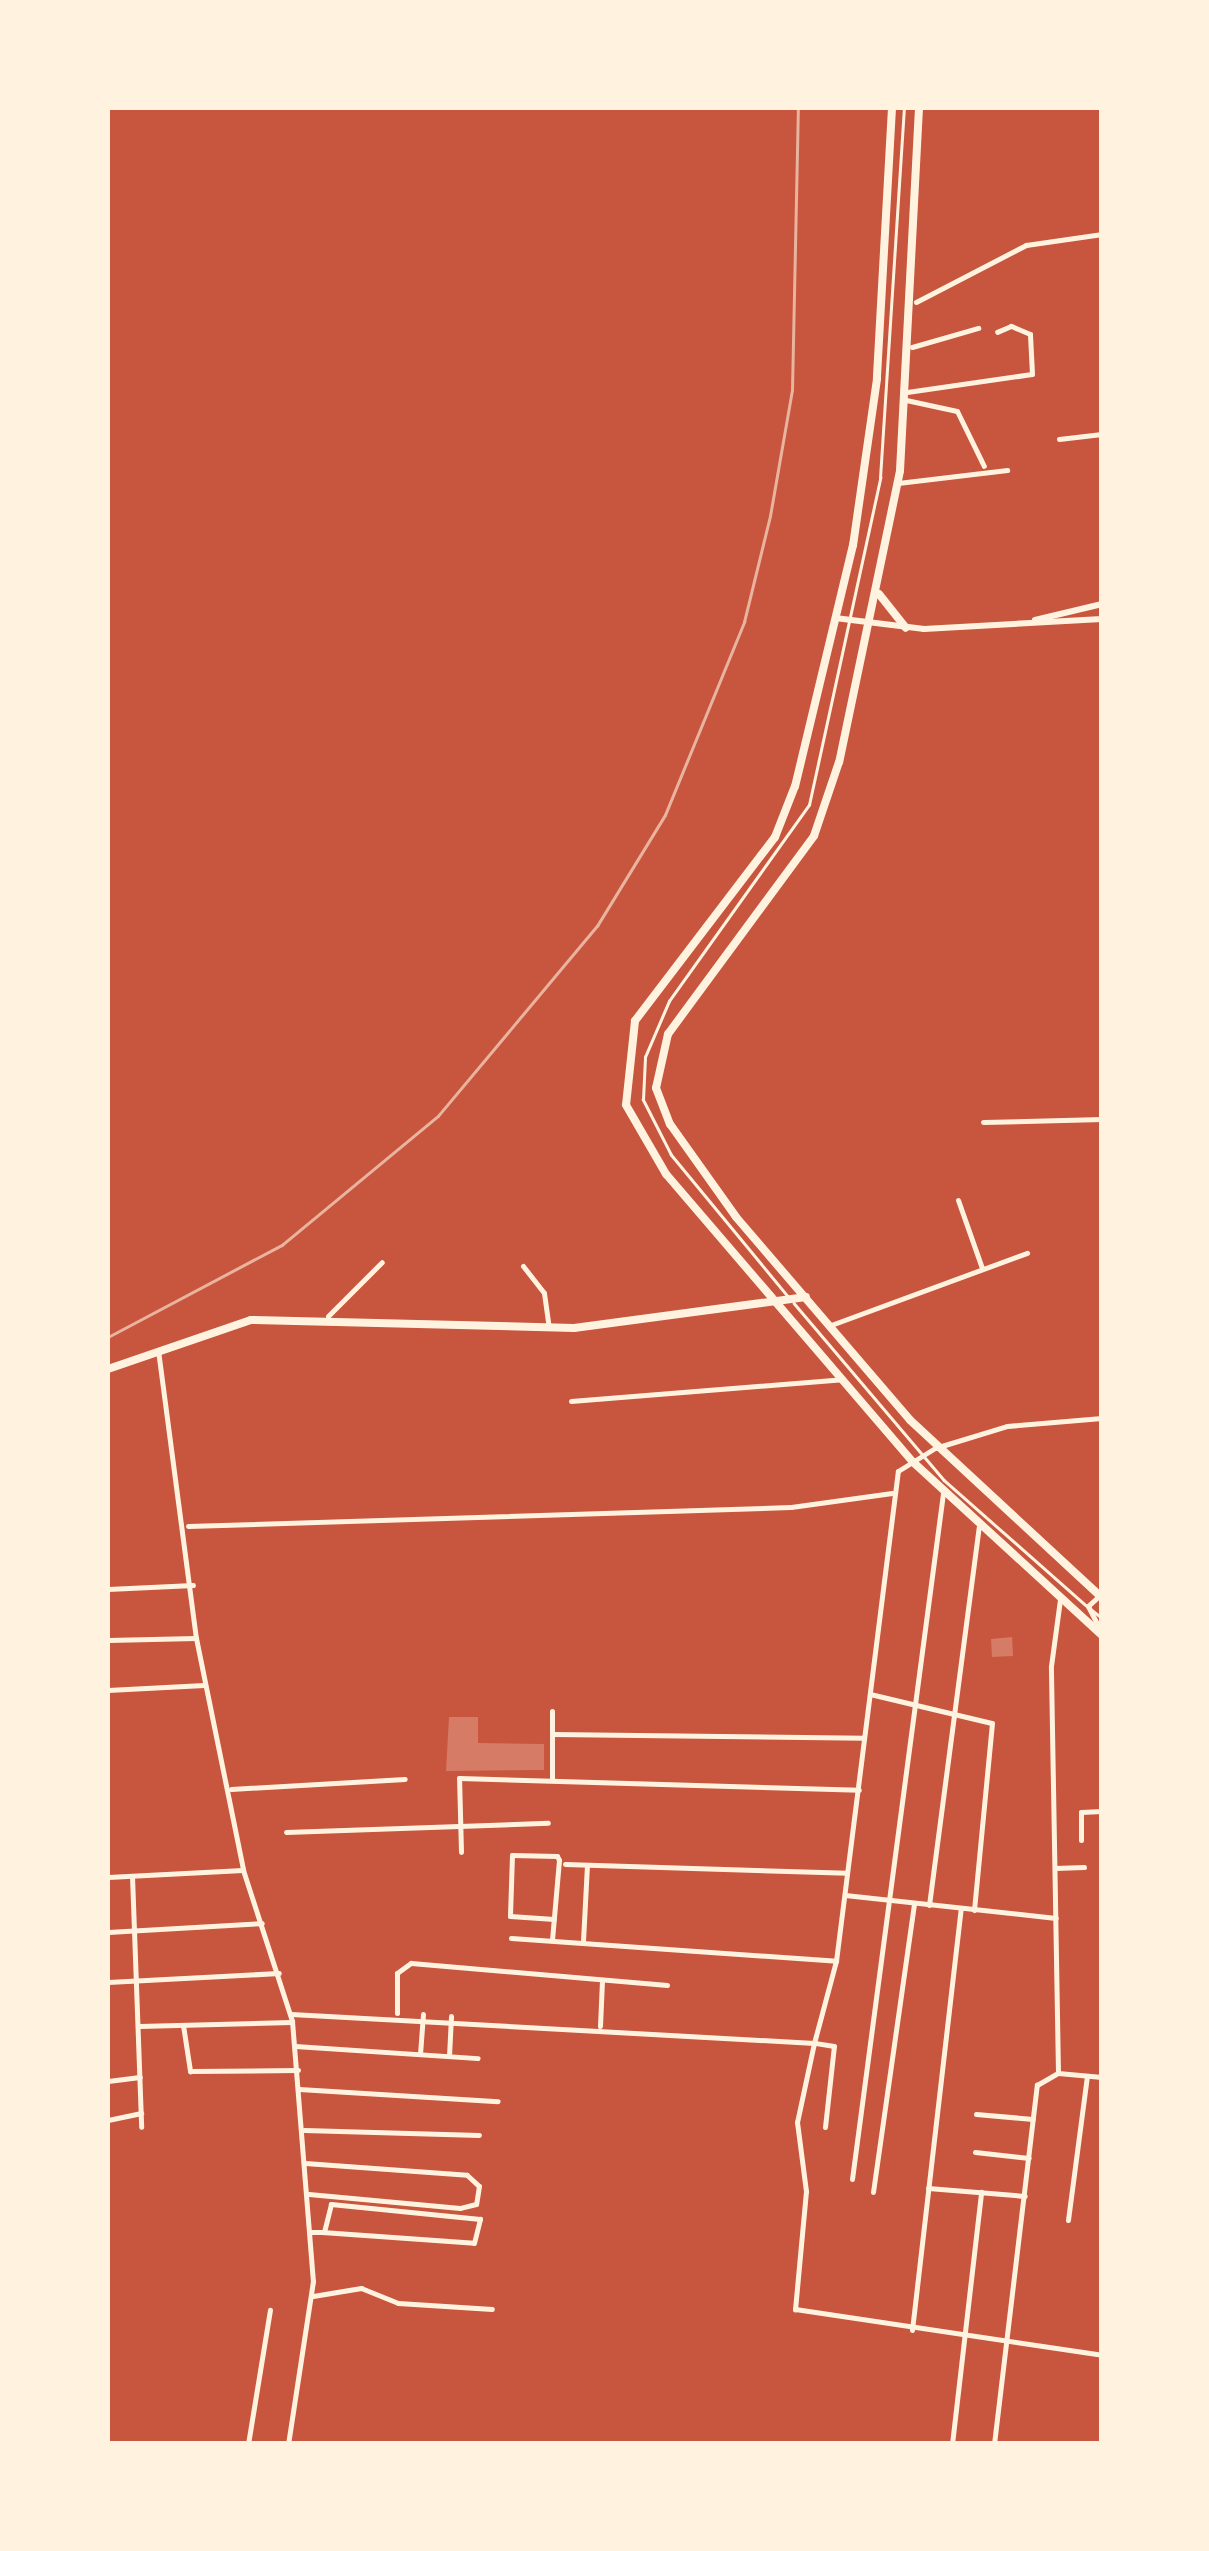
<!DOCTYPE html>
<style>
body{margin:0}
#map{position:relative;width:1209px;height:2551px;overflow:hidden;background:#c8553d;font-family:Cabin,sans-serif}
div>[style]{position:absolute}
.building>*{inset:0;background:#d67c66}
.service>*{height:2.5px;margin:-1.25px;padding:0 1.25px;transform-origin:1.25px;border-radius:1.25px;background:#fff3e0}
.minor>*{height:5px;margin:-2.5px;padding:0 2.5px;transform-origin:2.5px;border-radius:2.5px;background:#fff3e0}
.tertiary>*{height:6px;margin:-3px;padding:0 3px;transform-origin:3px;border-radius:3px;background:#fff3e0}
.primary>*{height:8px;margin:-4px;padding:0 4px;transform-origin:4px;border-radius:4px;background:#fff3e0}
.rail>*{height:2.5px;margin:-1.25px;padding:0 1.25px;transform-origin:1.25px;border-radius:1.25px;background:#e9b49f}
span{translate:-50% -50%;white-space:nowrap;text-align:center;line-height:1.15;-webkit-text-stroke:9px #fff3e0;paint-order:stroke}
.frame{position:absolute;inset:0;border:110px solid #fff3e0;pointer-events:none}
</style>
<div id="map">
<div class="building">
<i style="clip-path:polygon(1012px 1637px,1013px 1656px,992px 1657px,991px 1639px)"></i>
<i style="clip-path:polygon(449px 1717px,478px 1717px,478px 1743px,544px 1744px,544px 1770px,446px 1771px)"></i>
</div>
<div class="service">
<i style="left:788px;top:1297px;width:184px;rotate:-129.5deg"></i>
<i style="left:671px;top:1155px;width:62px;rotate:-117deg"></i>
<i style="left:643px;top:1100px;width:43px;rotate:-87.3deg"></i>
<i style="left:645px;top:1057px;width:61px;rotate:-66.8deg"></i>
<i style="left:669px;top:1001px;width:241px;rotate:-54.5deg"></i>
<i style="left:809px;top:805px;width:335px;rotate:-77.7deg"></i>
<i style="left:880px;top:478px;width:371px;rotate:-86.3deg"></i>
<i style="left:794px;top:1303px;width:232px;rotate:49.7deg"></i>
<i style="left:944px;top:1480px;width:189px;rotate:41.4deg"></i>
<i style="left:1092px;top:1610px;width:13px;rotate:39deg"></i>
</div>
<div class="minor">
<i style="left:916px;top:302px;width:124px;rotate:-27.4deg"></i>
<i style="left:1026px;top:245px;width:77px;rotate:-8.2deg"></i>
<i style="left:912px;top:347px;width:69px;rotate:-16.1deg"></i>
<i style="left:907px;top:392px;width:126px;rotate:-8.2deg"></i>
<i style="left:1032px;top:374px;width:40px;rotate:-92.9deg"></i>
<i style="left:1030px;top:334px;width:21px;rotate:-157deg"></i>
<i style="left:1011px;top:326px;width:15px;rotate:157deg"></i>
<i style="left:906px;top:400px;width:52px;rotate:12.2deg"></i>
<i style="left:957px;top:411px;width:61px;rotate:63.9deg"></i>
<i style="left:1059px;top:439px;width:43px;rotate:-6.6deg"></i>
<i style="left:898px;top:483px;width:110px;rotate:-6.8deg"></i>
<i style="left:983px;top:1122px;width:119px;rotate:-1.4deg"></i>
<i style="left:958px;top:1200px;width:72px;rotate:70.6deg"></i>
<i style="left:523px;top:1266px;width:34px;rotate:52deg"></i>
<i style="left:544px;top:1293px;width:35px;rotate:82deg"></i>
<i style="left:328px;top:1316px;width:76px;rotate:-45deg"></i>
<i style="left:831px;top:1325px;width:209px;rotate:-20.2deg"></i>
<i style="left:158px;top:1350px;width:290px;rotate:82.5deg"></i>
<i style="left:196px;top:1638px;width:237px;rotate:78.5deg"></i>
<i style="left:243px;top:1870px;width:159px;rotate:72deg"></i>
<i style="left:292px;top:2021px;width:261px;rotate:85.4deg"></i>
<i style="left:313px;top:2281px;width:165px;rotate:98.7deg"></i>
<i style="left:571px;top:1401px;width:272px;rotate:-4.6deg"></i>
<i style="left:188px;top:1526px;width:603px;rotate:-1.8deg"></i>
<i style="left:791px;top:1507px;width:102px;rotate:-7.9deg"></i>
<i style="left:108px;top:1589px;width:85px;rotate:-2.7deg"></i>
<i style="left:1099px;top:1596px;width:15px;rotate:138deg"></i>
<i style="left:1088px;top:1606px;width:29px;rotate:63deg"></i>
<i style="left:108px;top:1640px;width:88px;rotate:-1.3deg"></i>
<i style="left:108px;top:1690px;width:96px;rotate:-3deg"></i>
<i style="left:870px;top:1694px;width:125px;rotate:13.4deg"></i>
<i style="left:992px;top:1723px;width:188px;rotate:95.5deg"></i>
<i style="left:553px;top:1734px;width:311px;rotate:0.7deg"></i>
<i style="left:552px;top:1780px;width:69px;rotate:-90deg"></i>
<i style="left:231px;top:1789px;width:174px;rotate:-3.3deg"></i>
<i style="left:286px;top:1832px;width:262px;rotate:-2deg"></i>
<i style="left:1081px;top:1840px;width:28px;rotate:-90deg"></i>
<i style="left:1081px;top:1812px;width:21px;rotate:-3deg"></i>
<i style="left:461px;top:1852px;width:74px;rotate:-91.5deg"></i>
<i style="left:459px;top:1778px;width:400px;rotate:1.7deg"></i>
<i style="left:565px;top:1864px;width:282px;rotate:1.8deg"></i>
<i style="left:1055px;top:1868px;width:29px;rotate:-2deg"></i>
<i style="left:132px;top:1876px;width:251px;rotate:87.9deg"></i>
<i style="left:108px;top:1877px;width:135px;rotate:-3deg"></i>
<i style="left:845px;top:1895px;width:212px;rotate:6.2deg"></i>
<i style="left:929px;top:1905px;width:381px;rotate:-82.5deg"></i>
<i style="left:108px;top:1932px;width:154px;rotate:-3.3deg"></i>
<i style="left:511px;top:1938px;width:326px;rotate:4deg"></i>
<i style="left:552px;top:1940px;width:80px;rotate:-85deg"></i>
<i style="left:559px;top:1860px;width:4px;rotate:-117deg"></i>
<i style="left:557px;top:1856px;width:45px;rotate:-178.7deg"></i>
<i style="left:512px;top:1855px;width:61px;rotate:91.9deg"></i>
<i style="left:510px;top:1916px;width:44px;rotate:3.9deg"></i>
<i style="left:583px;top:1941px;width:76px;rotate:-87deg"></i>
<i style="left:108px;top:1982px;width:171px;rotate:-3deg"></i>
<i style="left:397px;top:2013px;width:40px;rotate:-90deg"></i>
<i style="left:397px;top:1973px;width:17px;rotate:-36deg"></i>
<i style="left:411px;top:1963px;width:257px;rotate:4.9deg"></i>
<i style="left:291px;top:2014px;width:524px;rotate:3.17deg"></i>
<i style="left:814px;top:2043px;width:85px;rotate:-75deg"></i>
<i style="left:836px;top:1961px;width:494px;rotate:-82.8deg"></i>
<i style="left:898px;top:1471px;width:44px;rotate:-31.9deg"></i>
<i style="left:935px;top:1448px;width:75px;rotate:-17deg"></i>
<i style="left:1007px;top:1426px;width:95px;rotate:-4.8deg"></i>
<i style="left:183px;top:2025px;width:47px;rotate:81.3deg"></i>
<i style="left:190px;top:2071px;width:108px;rotate:-0.5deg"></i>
<i style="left:139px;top:2026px;width:152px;rotate:-1.5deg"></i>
<i style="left:600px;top:2026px;width:46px;rotate:-87.5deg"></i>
<i style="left:295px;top:2046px;width:183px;rotate:3.8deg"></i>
<i style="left:420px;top:2054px;width:40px;rotate:-85.7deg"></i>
<i style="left:449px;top:2056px;width:40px;rotate:-87.1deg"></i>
<i style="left:1058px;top:2073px;width:407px;rotate:-91deg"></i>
<i style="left:1051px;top:1666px;width:68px;rotate:-82.3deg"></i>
<i style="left:108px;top:2081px;width:32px;rotate:-7deg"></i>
<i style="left:299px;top:2089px;width:199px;rotate:3.5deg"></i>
<i style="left:976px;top:2114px;width:57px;rotate:5deg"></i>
<i style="left:108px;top:2120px;width:34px;rotate:-12deg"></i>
<i style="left:825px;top:2127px;width:81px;rotate:-83.7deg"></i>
<i style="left:834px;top:2046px;width:20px;rotate:-171deg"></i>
<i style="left:814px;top:2043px;width:81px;rotate:102.1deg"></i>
<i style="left:797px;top:2122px;width:70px;rotate:82.6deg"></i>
<i style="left:806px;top:2191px;width:119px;rotate:95.3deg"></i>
<i style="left:795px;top:2309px;width:310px;rotate:8.5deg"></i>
<i style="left:304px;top:2130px;width:175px;rotate:1.6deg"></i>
<i style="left:975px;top:2152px;width:54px;rotate:6.3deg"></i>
<i style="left:305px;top:2163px;width:162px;rotate:4.2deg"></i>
<i style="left:467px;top:2175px;width:16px;rotate:43deg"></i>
<i style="left:479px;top:2186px;width:18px;rotate:99deg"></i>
<i style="left:476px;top:2204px;width:16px;rotate:166deg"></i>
<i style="left:460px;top:2208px;width:152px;rotate:-174.7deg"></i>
<i style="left:852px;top:2179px;width:692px;rotate:-82.44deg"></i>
<i style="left:928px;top:2188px;width:97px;rotate:4.7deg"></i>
<i style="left:873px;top:2192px;width:292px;rotate:-81.9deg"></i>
<i style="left:1068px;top:2220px;width:145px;rotate:-82.5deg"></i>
<i style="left:311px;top:2232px;width:11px"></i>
<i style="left:322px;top:2232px;width:152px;rotate:4.1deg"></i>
<i style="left:474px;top:2243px;width:25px;rotate:-76deg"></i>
<i style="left:480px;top:2219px;width:150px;rotate:-174.3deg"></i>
<i style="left:331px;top:2204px;width:29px;rotate:104deg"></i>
<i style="left:313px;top:2296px;width:49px;rotate:-9.5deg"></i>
<i style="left:361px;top:2288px;width:40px;rotate:22deg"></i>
<i style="left:398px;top:2303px;width:94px;rotate:3.7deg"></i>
<i style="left:912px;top:2330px;width:424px;rotate:-83.4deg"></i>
<i style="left:248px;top:2444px;width:136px;rotate:-80.7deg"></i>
<i style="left:952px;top:2444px;width:254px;rotate:-83.4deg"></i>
<i style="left:994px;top:2444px;width:362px;rotate:-83.2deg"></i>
<i style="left:1037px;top:2085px;width:24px;rotate:-30deg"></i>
<i style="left:1058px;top:2073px;width:44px;rotate:5.2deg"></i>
</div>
<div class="tertiary">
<i style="left:835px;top:618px;width:90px;rotate:7deg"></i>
<i style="left:924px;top:629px;width:178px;rotate:-3.2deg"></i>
<i style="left:1035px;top:620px;width:69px;rotate:-13.4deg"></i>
</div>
<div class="primary">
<i style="left:892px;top:108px;width:271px;rotate:93.2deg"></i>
<i style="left:877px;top:379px;width:168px;rotate:98.2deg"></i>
<i style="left:853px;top:545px;width:248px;rotate:103.5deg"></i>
<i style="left:795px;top:786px;width:55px;rotate:111.4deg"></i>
<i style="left:775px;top:837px;width:231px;rotate:127.3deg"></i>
<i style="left:635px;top:1021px;width:84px;rotate:96.1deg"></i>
<i style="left:626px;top:1105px;width:80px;rotate:59.9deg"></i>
<i style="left:666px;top:1174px;width:379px;rotate:49.4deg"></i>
<i style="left:913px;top:1462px;width:256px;rotate:42.5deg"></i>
<i style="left:919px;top:108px;width:363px;rotate:93deg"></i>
<i style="left:900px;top:471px;width:297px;rotate:101.8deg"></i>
<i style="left:839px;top:762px;width:78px;rotate:108.7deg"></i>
<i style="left:814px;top:836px;width:246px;rotate:126.4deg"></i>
<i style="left:668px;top:1034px;width:55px;rotate:102.5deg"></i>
<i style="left:656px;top:1088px;width:39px;rotate:69deg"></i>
<i style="left:670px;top:1124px;width:114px;rotate:54.6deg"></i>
<i style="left:736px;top:1217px;width:267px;rotate:49.4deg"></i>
<i style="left:910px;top:1420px;width:262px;rotate:42.8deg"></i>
<i style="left:879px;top:594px;width:43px;rotate:51.5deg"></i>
<i style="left:108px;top:1369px;width:151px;rotate:-18.9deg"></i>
<i style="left:251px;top:1320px;width:323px;rotate:1.4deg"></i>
<i style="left:574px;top:1328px;width:234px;rotate:-7.6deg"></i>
</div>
<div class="rail">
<i style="left:108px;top:1337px;width:197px;rotate:-27.9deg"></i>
<i style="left:282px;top:1245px;width:202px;rotate:-39.6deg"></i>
<i style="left:438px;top:1116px;width:248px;rotate:-50.1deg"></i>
<i style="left:597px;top:926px;width:130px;rotate:-58.5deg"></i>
<i style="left:665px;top:815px;width:209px;rotate:-67.7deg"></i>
<i style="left:744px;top:622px;width:109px;rotate:-76.2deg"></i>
<i style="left:770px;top:516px;width:128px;rotate:-80.1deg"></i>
<i style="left:792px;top:390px;width:282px;rotate:-88.8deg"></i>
</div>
<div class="frame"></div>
</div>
